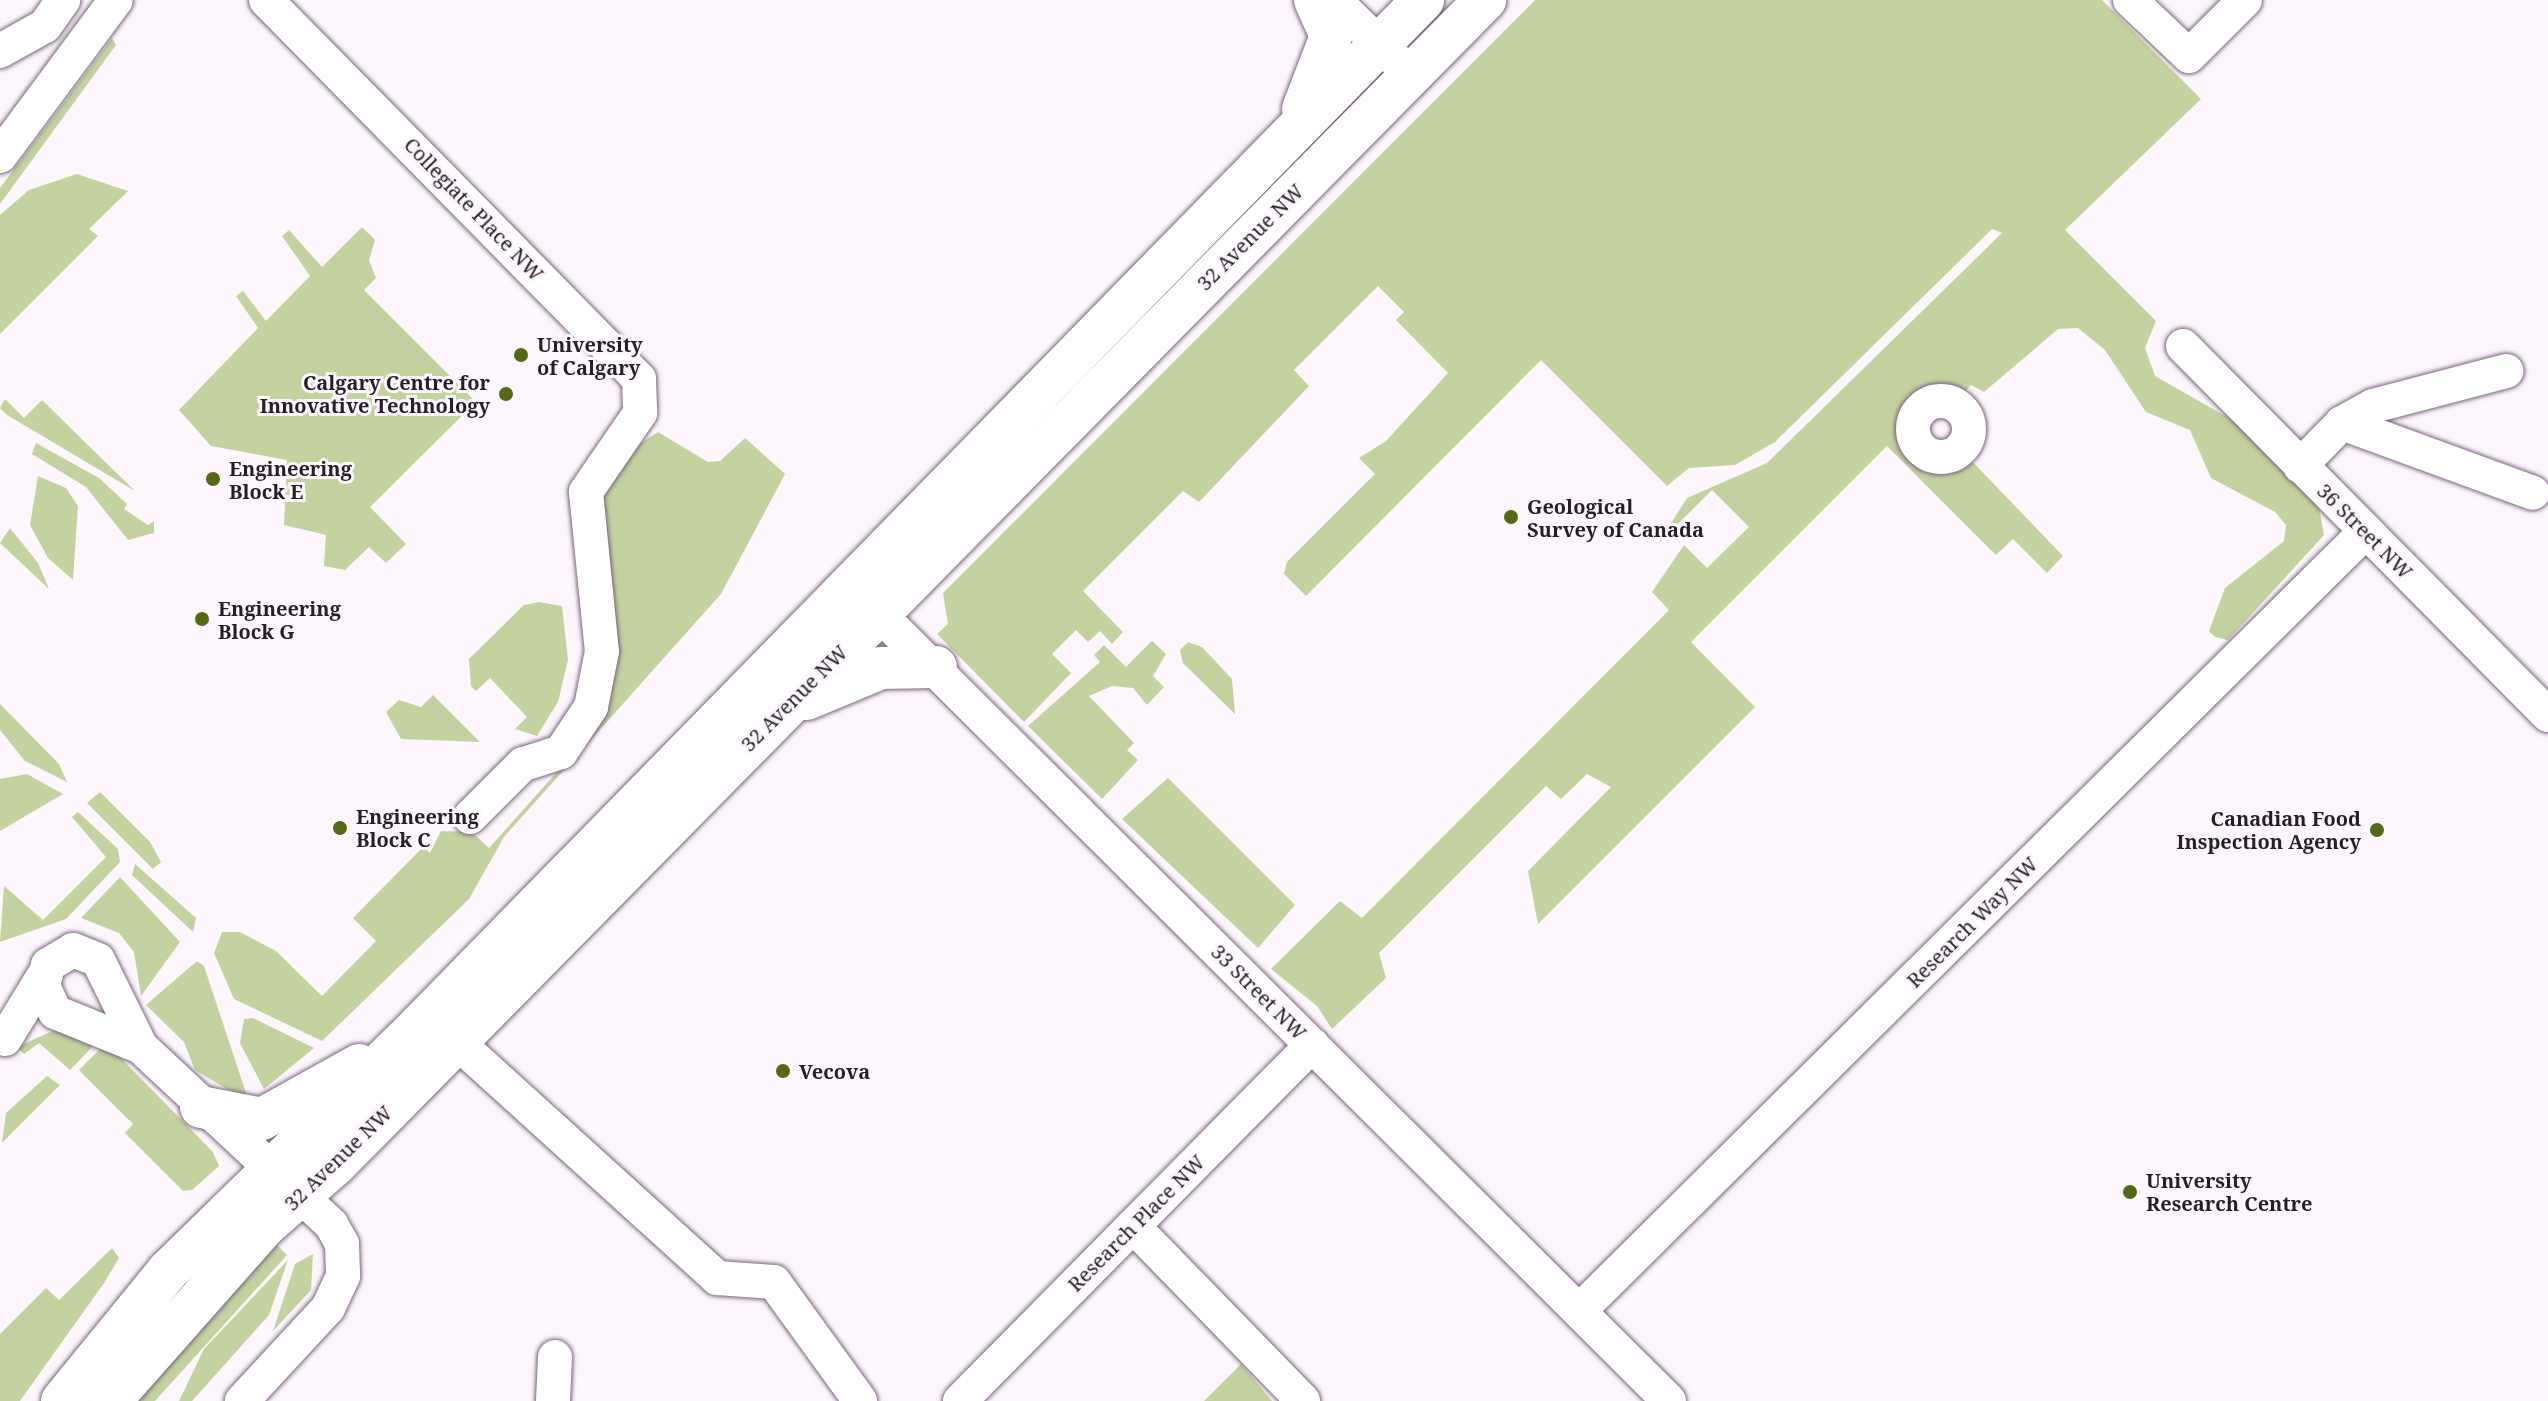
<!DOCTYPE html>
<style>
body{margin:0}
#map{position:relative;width:2548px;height:1401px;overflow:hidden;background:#fdf7fd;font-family:"Noto Serif",serif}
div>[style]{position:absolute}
.green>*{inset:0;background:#c3d29f}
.roads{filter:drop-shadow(0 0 2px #7c647e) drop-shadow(0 0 2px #7c647e)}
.minor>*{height:34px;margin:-17px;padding:0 17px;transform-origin:17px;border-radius:17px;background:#fff}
.minor>.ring{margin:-17px;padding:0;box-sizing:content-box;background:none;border:34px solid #fff;border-radius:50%}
.major>*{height:42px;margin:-21px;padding:0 21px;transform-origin:21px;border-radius:21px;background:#fff}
.dots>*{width:22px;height:22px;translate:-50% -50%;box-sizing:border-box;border:4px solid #fdf7fd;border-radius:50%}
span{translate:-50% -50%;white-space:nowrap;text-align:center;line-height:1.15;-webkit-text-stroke:6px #fdf7fd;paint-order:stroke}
.street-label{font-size:20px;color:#281e28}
.poi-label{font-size:20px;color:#281e28;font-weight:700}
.left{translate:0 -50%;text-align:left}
.right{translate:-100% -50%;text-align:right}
</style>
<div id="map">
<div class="green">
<i style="clip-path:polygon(1535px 0,2102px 0,2201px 99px,2065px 230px,2156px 321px,2145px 348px,2155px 376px,2234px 421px,2319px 507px,2324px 535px,2228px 640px,2215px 637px,2209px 631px,2225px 588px,2284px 541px,2286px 525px,2275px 512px,2211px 478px,2190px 430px,2146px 412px,2105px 350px,2078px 328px,2058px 329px,1984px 392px,1971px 385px,1963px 394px,1928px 391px,1906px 419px,1916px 452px,1943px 464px,1967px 456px,2063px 556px,2047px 573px,2013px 539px,1996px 555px,1887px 446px,1691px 642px,1755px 707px,1538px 924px,1528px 871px,1611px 787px,1587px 774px,1561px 799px,1546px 786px,1379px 953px,1386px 978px,1332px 1029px,1317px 1006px,1271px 969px,1340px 901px,1362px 918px,1669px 610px,1652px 592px,1684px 545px,1707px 568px,1749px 527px,1712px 490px,1658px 544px,1687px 498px,1767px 463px,2002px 233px,1992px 229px,1775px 442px,1735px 465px,1689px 468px,1667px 486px,1541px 360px,1306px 596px,1284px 574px,1287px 562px,1375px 474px,1359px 458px,1386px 441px,1448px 373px,1396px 320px,1404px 312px,1378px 286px,1294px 370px,1309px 386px,1199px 502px,1183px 491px,1083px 591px,1123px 632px,1112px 644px,1100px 631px,1088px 642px,1076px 630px,1052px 654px,1071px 673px,1024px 722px,937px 634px,948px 624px,943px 593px)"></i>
<i style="clip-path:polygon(112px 38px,116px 45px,0 204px,0 188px)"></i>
<i style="clip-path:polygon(77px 174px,128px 191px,89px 229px,98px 236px,0 334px,0 215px,29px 190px)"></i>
<i style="clip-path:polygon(362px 227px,375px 240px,369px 260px,376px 278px,364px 290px,476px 402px,370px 507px,406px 544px,386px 563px,369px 547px,345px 570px,324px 566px,326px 535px,284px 525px,287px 460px,211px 446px,179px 410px,258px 328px,236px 296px,243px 291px,266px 321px,310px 276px,282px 236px,289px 230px,322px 267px)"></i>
<i style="clip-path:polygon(5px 399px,24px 418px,42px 400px,135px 491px,7px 415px,0 408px)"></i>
<i style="clip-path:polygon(658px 432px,708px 462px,720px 461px,745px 438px,785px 474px,721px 594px,504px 837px,469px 899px,322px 1041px,234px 999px,214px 953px,222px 932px,240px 932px,276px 951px,322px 996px,376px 941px,353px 918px,423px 847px,430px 853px,441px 831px,472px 832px,489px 848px,589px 736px,594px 510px,638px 445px)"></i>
<i style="clip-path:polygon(36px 443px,99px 478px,127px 504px,124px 509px,148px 525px,154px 521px,154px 533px,128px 540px,86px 487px,32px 454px)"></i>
<i style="clip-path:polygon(38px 476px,66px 488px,78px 506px,73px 580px,48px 558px,30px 525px)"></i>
<i style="clip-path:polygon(10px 528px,38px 563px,49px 589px,0 543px)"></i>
<i style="clip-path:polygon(539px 602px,562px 606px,568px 660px,558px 702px,537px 736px,515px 729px,527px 717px,490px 678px,476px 691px,471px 686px,469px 659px,524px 605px)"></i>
<i style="clip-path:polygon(1152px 641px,1166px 654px,1153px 676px,1164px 687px,1147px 705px,1133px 688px,1112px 686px,1089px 696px,1134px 743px,1127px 750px,1138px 760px,1102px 799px,1028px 726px,1100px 662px,1094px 655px,1104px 645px,1126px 667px)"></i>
<i style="clip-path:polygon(1188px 642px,1202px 647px,1232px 679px,1235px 714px,1183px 663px,1180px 650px)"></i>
<i style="clip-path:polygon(433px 695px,480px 742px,401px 739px,386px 712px,399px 700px,421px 707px)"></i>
<i style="clip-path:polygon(0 704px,59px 764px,67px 782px,25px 761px,0 730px)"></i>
<i style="clip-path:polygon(27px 774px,63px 794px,0 831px,0 779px)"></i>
<i style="clip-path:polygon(1168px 778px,1295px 905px,1258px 948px,1122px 819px)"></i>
<i style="clip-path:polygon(100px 792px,150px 842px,161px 862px,153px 869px,87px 803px)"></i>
<i style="clip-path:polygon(78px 812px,118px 849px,120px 862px,66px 919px,0 942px,4px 886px,43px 920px,106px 857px,72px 817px)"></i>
<i style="clip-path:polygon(135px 864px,196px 918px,193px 932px,132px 875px)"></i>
<i style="clip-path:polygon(120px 877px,180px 942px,141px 996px,134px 952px,119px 933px,81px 918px)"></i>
<i style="clip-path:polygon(197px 961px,204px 966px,249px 1102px,195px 1070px,184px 1042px,146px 1005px)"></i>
<i style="clip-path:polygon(253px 1018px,314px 1048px,264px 1089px,240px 1043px,244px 1019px)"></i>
<i style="clip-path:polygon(59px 1028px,100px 1039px,70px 1070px,39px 1043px,24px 1054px,17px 1047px)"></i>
<i style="clip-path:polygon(106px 1043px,213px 1152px,219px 1166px,192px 1190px,183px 1191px,125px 1133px,133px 1124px,79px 1070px)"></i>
<i style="clip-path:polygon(47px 1076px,60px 1085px,2px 1143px,6px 1113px)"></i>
<i style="clip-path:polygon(276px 1244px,287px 1255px,155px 1401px,136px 1401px)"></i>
<i style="clip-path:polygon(112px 1248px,119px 1258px,104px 1283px,20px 1401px,0 1401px,0 1334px,46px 1288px,59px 1300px)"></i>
<i style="clip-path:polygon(313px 1254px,311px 1290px,273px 1331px,295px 1264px)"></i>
<i style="clip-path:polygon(288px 1260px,269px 1315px,192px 1401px,179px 1401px,204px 1349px)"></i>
<i style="clip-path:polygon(1241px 1364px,1272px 1401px,1204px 1401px)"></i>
</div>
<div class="roads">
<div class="minor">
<i style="left:266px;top:0;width:532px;rotate:45.46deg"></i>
<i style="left:639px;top:379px;width:34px;rotate:88deg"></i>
<i style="left:640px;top:413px;width:96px;rotate:124.4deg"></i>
<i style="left:586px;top:492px;width:160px;rotate:84.3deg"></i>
<i style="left:602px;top:651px;width:57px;rotate:101.1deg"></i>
<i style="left:591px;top:707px;width:54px;rotate:123.7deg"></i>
<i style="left:561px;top:752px;width:40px;rotate:162deg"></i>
<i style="left:523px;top:764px;width:75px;rotate:135deg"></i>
<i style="left:1334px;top:0;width:88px;rotate:44.1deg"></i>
<i style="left:2130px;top:0;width:81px;rotate:43.5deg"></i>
<i style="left:2189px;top:56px;width:79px;rotate:-45deg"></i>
<i style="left:0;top:51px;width:51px;rotate:-29.1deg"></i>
<i style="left:45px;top:26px;width:32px;rotate:-55deg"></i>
<i style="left:0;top:156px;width:194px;rotate:-53.4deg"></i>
<i style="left:2183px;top:346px;width:519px;rotate:45.31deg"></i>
<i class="ring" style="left:1913px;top:401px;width:22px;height:22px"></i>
<i style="left:2342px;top:423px;width:203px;rotate:20.1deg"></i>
<i style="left:2300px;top:466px;width:60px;rotate:-45.7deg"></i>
<i style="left:2342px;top:423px;width:35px;rotate:-29deg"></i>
<i style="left:2373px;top:406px;width:138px;rotate:-14.7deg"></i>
<i style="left:862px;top:597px;width:1139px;rotate:44.89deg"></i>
<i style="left:5px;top:1039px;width:75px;rotate:-58.6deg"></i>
<i style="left:456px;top:1041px;width:353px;rotate:42.2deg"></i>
<i style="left:717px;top:1278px;width:57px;rotate:4deg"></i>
<i style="left:774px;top:1282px;width:147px;rotate:54.1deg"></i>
<i style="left:141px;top:1047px;width:97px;rotate:-116.3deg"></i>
<i style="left:98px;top:960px;width:27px;rotate:-158deg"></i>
<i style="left:73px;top:950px;width:29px;rotate:149deg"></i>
<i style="left:48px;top:965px;width:22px;rotate:103deg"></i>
<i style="left:43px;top:986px;width:29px;rotate:65deg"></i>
<i style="left:55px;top:1012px;width:93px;rotate:22.1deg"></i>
<i style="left:141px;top:1047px;width:260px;rotate:43deg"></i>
<i style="left:331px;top:1224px;width:23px;rotate:61deg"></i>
<i style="left:342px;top:1244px;width:32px;rotate:88deg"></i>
<i style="left:343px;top:1276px;width:35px;rotate:115deg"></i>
<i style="left:328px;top:1308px;width:127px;rotate:132.8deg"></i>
<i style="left:1133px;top:1226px;width:244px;rotate:45.8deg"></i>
<i style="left:1579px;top:1311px;width:1107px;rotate:-44.74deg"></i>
<i style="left:553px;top:1401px;width:44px;rotate:-87.4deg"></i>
<i style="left:960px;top:1401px;width:501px;rotate:-45.32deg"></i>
</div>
<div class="major">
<i style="left:1303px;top:109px;width:78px;rotate:-69deg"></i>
<i style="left:1331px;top:36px;width:39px;rotate:-114deg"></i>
<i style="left:807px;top:699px;width:80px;rotate:-22.7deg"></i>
<i style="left:881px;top:668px;width:55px;rotate:-1deg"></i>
<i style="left:201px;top:1107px;width:62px;rotate:11.1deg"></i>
<i style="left:262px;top:1119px;width:111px;rotate:-29.1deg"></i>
<i style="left:62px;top:1401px;width:168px;rotate:-50.8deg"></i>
<i style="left:168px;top:1271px;width:332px;rotate:-44.3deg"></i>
<i style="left:406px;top:1039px;width:1454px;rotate:-45.61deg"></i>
<i style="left:110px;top:1401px;width:234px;rotate:-48.5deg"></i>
<i style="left:265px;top:1226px;width:94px;rotate:-41.1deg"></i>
<i style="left:336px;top:1164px;width:1636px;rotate:-45.37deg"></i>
</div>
</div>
<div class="dots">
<i style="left:521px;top:355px;background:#576915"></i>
<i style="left:506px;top:394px;background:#576915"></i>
<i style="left:213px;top:479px;background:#576915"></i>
<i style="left:1511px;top:517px;background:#576915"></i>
<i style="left:202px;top:619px;background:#576915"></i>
<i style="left:340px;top:828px;background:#576915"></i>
<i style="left:2377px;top:830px;background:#576915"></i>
<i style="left:783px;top:1071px;background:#576915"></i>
<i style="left:2130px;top:1192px;background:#576915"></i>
</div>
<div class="street-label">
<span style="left:474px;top:209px;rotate:46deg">Collegiate Place NW</span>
<span style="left:1250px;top:237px;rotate:-45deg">32 Avenue NW</span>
<span style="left:2365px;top:531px;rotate:45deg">36 Street NW</span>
<span style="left:794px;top:698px;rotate:-45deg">32 Avenue NW</span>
<span style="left:1972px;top:922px;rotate:-45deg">Research Way NW</span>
<span style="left:1259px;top:992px;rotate:45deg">33 Street NW</span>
<span style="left:338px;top:1158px;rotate:-44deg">32 Avenue NW</span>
<span style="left:1136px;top:1223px;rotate:-45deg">Research Place NW</span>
</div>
<div class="poi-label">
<span class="left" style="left:537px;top:356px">University<br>of Calgary</span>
<span class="right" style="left:490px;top:394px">Calgary Centre for<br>Innovative Technology</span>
<span class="left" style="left:229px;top:480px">Engineering<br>Block E</span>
<span class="left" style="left:1527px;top:518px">Geological<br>Survey of Canada</span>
<span class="left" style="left:218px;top:620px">Engineering<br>Block G</span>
<span class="left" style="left:356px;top:828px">Engineering<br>Block C</span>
<span class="right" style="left:2361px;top:830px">Canadian Food<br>Inspection Agency</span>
<span class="left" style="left:799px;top:1071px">Vecova</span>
<span class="left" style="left:2146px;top:1192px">University<br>Research Centre</span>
</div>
</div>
